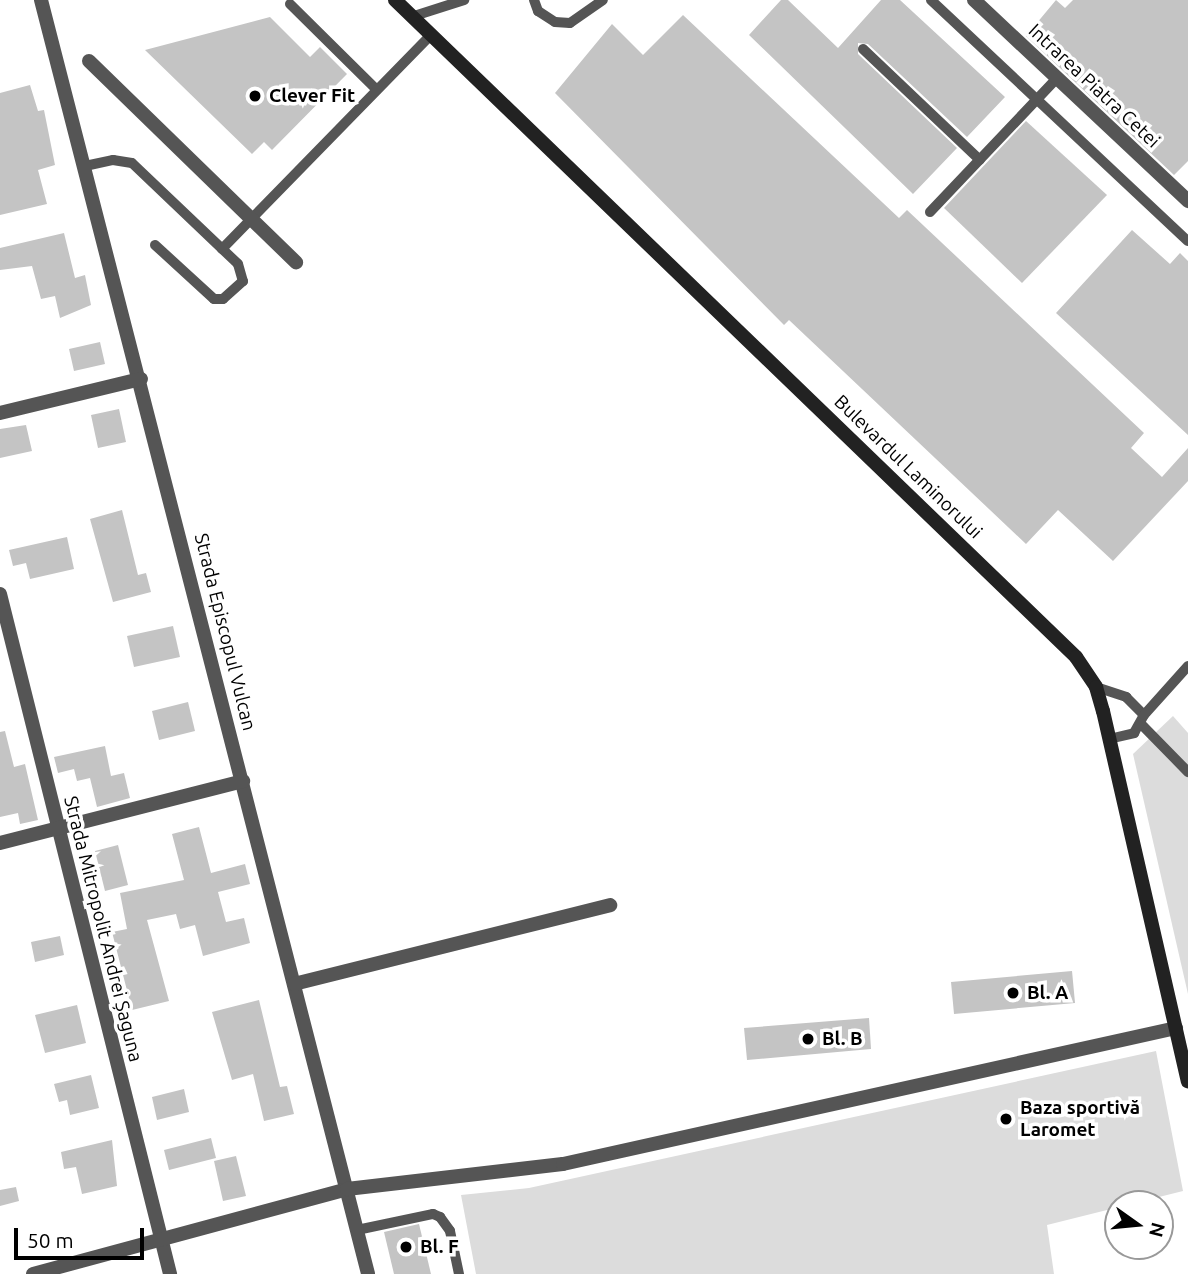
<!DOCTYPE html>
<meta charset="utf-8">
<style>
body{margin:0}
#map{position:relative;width:1188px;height:1274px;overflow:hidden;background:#fff;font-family:Ubuntu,sans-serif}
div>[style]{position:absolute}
.green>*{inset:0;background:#dcdcdc}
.building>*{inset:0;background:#c4c4c4}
.lane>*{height:10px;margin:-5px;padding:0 5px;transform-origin:5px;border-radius:5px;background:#555}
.street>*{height:14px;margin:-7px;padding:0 7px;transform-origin:7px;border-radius:7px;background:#555}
.secondary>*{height:14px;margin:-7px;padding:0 7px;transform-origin:7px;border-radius:7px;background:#222}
.dots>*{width:19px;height:19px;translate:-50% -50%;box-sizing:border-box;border:4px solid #fff;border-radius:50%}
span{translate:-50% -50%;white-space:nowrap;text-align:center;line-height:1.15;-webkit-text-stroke:7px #fff;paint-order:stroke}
.street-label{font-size:19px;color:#000}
.poi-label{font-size:19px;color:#000;font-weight:700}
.left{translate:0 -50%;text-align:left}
.north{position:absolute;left:1104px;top:1190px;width:70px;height:70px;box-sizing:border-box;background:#fff;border:2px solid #999;border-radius:50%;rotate:105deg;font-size:19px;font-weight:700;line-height:28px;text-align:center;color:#000}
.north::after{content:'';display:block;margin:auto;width:24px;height:32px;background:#000;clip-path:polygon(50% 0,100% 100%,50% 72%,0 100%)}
.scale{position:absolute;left:14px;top:1228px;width:130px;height:32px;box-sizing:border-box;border:4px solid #000;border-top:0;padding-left:9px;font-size:21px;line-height:24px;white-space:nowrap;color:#000;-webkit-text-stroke:5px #fff;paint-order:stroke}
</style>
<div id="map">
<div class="green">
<i style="clip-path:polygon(1173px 716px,1188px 733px,1188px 994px,1133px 754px)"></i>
<i style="clip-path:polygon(1156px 1051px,1183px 1191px,1047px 1225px,1054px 1274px,476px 1274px,461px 1195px,529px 1188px)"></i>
</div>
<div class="building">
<i style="clip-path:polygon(781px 0,788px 0,838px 48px,881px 0,900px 0,1005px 97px,967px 137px,868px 44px,858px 43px,858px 54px,957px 148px,913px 194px,749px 35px)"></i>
<i style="clip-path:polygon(1056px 0,1065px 8px,1073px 0,1188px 0,1188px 161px,1174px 175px,1026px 36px)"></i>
<i style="clip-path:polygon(683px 15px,899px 218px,907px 210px,1144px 433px,1131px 448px,1162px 477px,1188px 448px,1188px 481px,1113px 561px,1058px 510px,1026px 544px,789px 320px,784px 325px,555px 93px,612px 24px,643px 55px)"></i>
<i style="clip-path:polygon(270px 17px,310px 57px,320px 47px,347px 74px,272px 150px,264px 142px,252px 154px,145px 50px)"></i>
<i style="clip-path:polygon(30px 85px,38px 111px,44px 110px,55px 165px,38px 170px,47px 204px,0 215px,0 93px)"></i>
<i style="clip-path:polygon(1026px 121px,1107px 195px,1022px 283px,944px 208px)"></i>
<i style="clip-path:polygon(1132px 230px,1170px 264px,1180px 253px,1188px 261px,1188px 435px,1056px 313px)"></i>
<i style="clip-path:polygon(64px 233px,75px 278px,85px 275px,91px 305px,60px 318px,55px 296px,41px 299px,32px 266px,0 270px,0 248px)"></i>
<i style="clip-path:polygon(100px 342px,105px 364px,74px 371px,69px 349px)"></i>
<i style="clip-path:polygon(119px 409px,126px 442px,98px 448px,91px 415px)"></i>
<i style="clip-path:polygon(26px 425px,32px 451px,0 458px,0 429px)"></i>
<i style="clip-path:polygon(122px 510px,138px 575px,146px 573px,151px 592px,113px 602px,90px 519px)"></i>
<i style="clip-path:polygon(67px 537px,74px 569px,30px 579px,26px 563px,13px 566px,9px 550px)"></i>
<i style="clip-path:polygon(173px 626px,180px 657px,134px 667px,127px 636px)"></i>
<i style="clip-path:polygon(188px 702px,195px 731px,159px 740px,152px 711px)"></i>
<i style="clip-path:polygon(5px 731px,14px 767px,25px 764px,38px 820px,20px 824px,18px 813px,0 817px,0 732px)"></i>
<i style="clip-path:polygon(105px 746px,111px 776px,124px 773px,130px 798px,97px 807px,90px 778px,77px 781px,74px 769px,58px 773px,54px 757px)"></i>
<i style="clip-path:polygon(199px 827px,211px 873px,245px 864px,250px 884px,218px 892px,226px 922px,244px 918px,250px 943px,203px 956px,195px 925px,180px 929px,176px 914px,147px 920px,169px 1001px,132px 1010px,112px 932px,127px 929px,120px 893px,184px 880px,172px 834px)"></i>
<i style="clip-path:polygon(118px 845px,128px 885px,105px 891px,95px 851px)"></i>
<i style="clip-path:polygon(60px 936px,64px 955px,35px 962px,31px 942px)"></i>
<i style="clip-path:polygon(1072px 971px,1075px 1003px,954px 1014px,951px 982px)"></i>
<i style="clip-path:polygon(259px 1000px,280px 1087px,287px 1086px,294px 1114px,264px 1121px,253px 1074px,232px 1080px,212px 1012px)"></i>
<i style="clip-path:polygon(77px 1005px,86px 1043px,45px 1053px,35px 1015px)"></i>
<i style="clip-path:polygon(869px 1018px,871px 1049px,747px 1060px,744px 1028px)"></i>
<i style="clip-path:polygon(91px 1075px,99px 1108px,70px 1115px,67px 1100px,59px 1102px,54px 1084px)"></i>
<i style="clip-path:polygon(184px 1089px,189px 1112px,157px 1120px,152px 1097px)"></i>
<i style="clip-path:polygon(211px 1138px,216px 1158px,169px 1170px,164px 1150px)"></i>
<i style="clip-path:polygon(112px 1140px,117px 1186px,82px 1194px,76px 1167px,64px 1169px,61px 1152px)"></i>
<i style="clip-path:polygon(236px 1156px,246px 1196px,223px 1201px,214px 1161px)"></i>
<i style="clip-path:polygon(16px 1187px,19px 1201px,0 1206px,0 1190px)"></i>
<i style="clip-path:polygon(419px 1224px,431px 1274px,394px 1274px,384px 1232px)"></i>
</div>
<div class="lane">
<i style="left:534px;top:0;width:12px;rotate:70deg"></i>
<i style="left:538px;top:11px;width:20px;rotate:33deg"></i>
<i style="left:555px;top:22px;width:15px;rotate:4deg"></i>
<i style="left:570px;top:23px;width:40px;rotate:-34.9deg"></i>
<i style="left:931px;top:0;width:352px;rotate:43.2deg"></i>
<i style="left:290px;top:4px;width:122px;rotate:44.7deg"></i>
<i style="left:411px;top:17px;width:56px;rotate:-17.8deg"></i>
<i style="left:863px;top:49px;width:161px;rotate:43.5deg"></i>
<i style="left:85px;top:166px;width:29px;rotate:-12deg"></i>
<i style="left:113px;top:160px;width:19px;rotate:9deg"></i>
<i style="left:132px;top:163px;width:146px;rotate:43.6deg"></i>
<i style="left:238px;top:264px;width:18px;rotate:74deg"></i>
<i style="left:243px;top:281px;width:27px;rotate:138deg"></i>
<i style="left:223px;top:299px;width:9px;rotate:180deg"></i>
<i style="left:214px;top:299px;width:80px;rotate:-137.5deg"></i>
<i style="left:930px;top:212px;width:185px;rotate:-46.5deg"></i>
<i style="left:222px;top:249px;width:299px;rotate:-45.7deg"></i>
<i style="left:1096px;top:687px;width:32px;rotate:18deg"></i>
<i style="left:1126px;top:697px;width:25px;rotate:45deg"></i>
<i style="left:1142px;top:725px;width:66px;rotate:45.6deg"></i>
<i style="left:1109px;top:739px;width:26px;rotate:-13deg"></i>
<i style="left:1134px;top:733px;width:21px;rotate:-61deg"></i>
<i style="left:1144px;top:715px;width:66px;rotate:-48.1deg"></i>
<i style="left:357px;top:1230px;width:78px;rotate:-11.9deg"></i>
<i style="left:433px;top:1214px;width:8px;rotate:23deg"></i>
<i style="left:440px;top:1217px;width:17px;rotate:54deg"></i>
<i style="left:450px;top:1231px;width:44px;rotate:78.2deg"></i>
</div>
<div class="street">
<i style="left:41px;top:0;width:1315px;rotate:75.6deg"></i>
<i style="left:974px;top:0;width:294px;rotate:43.2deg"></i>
<i style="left:89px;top:61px;width:289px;rotate:44.2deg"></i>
<i style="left:0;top:413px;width:145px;rotate:-13.6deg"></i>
<i style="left:0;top:594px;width:701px;rotate:75.96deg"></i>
<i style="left:0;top:843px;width:251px;rotate:-14.3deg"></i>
<i style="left:294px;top:984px;width:326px;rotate:-14deg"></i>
<i style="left:33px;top:1274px;width:325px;rotate:-15.1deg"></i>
<i style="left:347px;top:1189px;width:217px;rotate:-6.6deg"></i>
<i style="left:563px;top:1164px;width:628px;rotate:-12.51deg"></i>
</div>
<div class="secondary">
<i style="left:395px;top:0;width:946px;rotate:43.97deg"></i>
<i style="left:1076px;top:657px;width:36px;rotate:56deg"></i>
<i style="left:1096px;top:687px;width:25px;rotate:74deg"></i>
<i style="left:1103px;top:711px;width:380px;rotate:77.1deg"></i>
</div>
<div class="dots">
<i style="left:255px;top:96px;background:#000"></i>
<i style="left:1013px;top:993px;background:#000"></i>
<i style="left:808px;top:1039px;background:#000"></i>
<i style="left:1006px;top:1119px;background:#000"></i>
<i style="left:406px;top:1247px;background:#000"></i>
</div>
<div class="street-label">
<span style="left:1094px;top:86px;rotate:43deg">Intrarea Piatra Cetei</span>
<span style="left:908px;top:467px;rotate:44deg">Bulevardul Laminorului</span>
<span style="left:225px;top:632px;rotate:76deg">Strada Episcopul Vulcan</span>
<span style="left:103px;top:929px;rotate:76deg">Strada Mitropolit Andrei Șaguna</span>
</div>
<div class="poi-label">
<span class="left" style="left:269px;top:96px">Clever Fit</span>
<span class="left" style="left:1027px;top:993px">Bl. A</span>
<span class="left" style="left:822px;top:1039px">Bl. B</span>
<span class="left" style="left:1020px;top:1119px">Baza sportivă<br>Laromet</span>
<span class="left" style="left:420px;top:1247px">Bl. F</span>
</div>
<div class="north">N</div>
<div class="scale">50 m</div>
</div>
